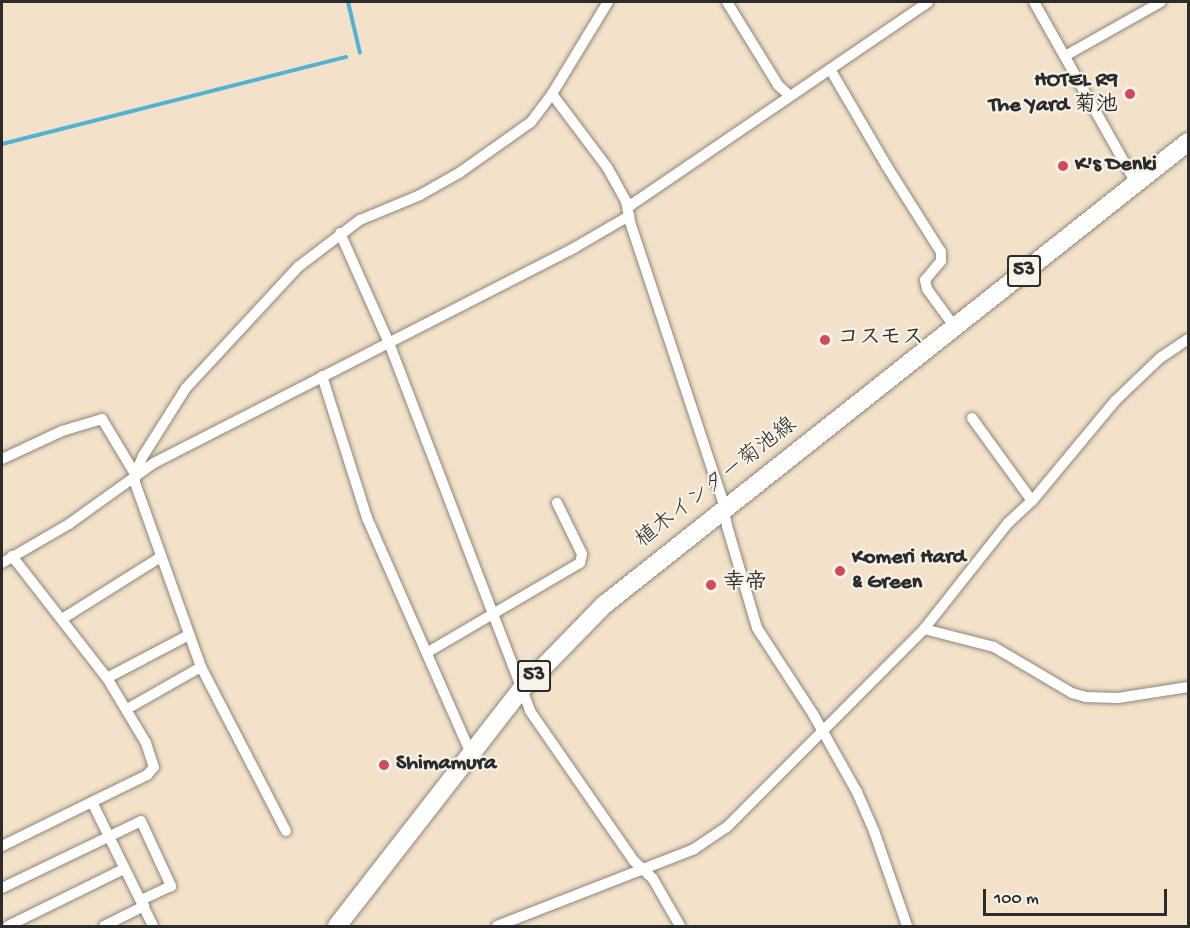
<!DOCTYPE html>
<meta charset="utf-8">
<style>
body{margin:0}
#map{position:relative;width:1190px;height:928px;overflow:hidden;background:#f3e2c9;font-family:"Gochi Hand","Klee One",sans-serif}
div>[style]{position:absolute}
.stream>*{height:4px;margin:-2px;padding:0 2px;transform-origin:2px;border-radius:2px;background:#53b2d1}
.roads{filter:drop-shadow(0 0 2px #8f867a) drop-shadow(0 0 2px #8f867a)}
.minor>*{height:10px;margin:-5px;padding:0 5px;transform-origin:5px;border-radius:5px;background:#fff}
.primary>*{height:18px;margin:-9px;padding:0 9px;transform-origin:9px;border-radius:9px;background:#fff}
.dots>*{width:16px;height:16px;translate:-50% -50%;box-sizing:border-box;border:3px solid #f7f3e8;border-radius:50%}
span{translate:-50% -50%;white-space:nowrap;text-align:center;line-height:1.15;-webkit-text-stroke:4.5px #f7f3e8;paint-order:stroke}
.shield-label span{padding:2px 4px;background:#f7f3e8;border:2px solid;border-radius:4px;-webkit-text-stroke-width:0}
.shield-label{font-size:21px;color:#2b2b2b;font-weight:700}
.poi-label{font-size:22px;color:#2b2b2b;font-weight:700}
.right{translate:-100% -50%;text-align:right}
.left{translate:0 -50%;text-align:left}
.street-label{font-size:22px;color:#2b2b2b}
.frame{position:absolute;inset:0;border:3px solid #2b2b2b;pointer-events:none}
.scale{position:absolute;left:983px;top:889px;width:184px;height:27px;box-sizing:border-box;border:3px solid #2b2b2b;border-top:0;padding-left:8px;font-size:18px;line-height:21px;white-space:nowrap;color:#2b2b2b;-webkit-text-stroke:4px #f7f3e8;paint-order:stroke}
</style>
<div id="map">
<div class="stream">
<i style="left:348px;top:2px;width:52px;rotate:76.8deg"></i>
<i style="left:2px;top:144px;width:355px;rotate:-14.2deg"></i>
</div>
<div class="roads">
<div class="minor">
<i style="left:727px;top:2px;width:97px;rotate:58.4deg"></i>
<i style="left:778px;top:85px;width:16px;rotate:43deg"></i>
<i style="left:1034px;top:2px;width:208px;rotate:60.6deg"></i>
<i style="left:1065px;top:56px;width:110px;rotate:-29.4deg"></i>
<i style="left:830px;top:69px;width:111px;rotate:59.7deg"></i>
<i style="left:886px;top:165px;width:103px;rotate:57.7deg"></i>
<i style="left:941px;top:252px;width:9px;rotate:90deg"></i>
<i style="left:941px;top:261px;width:25px;rotate:130deg"></i>
<i style="left:925px;top:280px;width:9px;rotate:77deg"></i>
<i style="left:927px;top:289px;width:46px;rotate:53.9deg"></i>
<i style="left:552px;top:94px;width:91px;rotate:53deg"></i>
<i style="left:607px;top:167px;width:39px;rotate:61deg"></i>
<i style="left:626px;top:201px;width:21px;rotate:79deg"></i>
<i style="left:630px;top:222px;width:291px;rotate:71.6deg"></i>
<i style="left:722px;top:498px;width:28px;rotate:80deg"></i>
<i style="left:727px;top:526px;width:106px;rotate:73.6deg"></i>
<i style="left:757px;top:628px;width:103px;rotate:56.9deg"></i>
<i style="left:813px;top:714px;width:90px;rotate:60.6deg"></i>
<i style="left:857px;top:792px;width:43px;rotate:66.4deg"></i>
<i style="left:874px;top:831px;width:101px;rotate:70.8deg"></i>
<i style="left:628px;top:207px;width:363px;rotate:-34.3deg"></i>
<i style="left:340px;top:233px;width:120px;rotate:66deg"></i>
<i style="left:389px;top:343px;width:394px;rotate:69deg"></i>
<i style="left:530px;top:711px;width:183px;rotate:55.3deg"></i>
<i style="left:634px;top:861px;width:26px;rotate:43deg"></i>
<i style="left:653px;top:879px;width:54px;rotate:60.1deg"></i>
<i style="left:322px;top:376px;width:149px;rotate:72.4deg"></i>
<i style="left:367px;top:518px;width:258px;rotate:66.2deg"></i>
<i style="left:972px;top:418px;width:102px;rotate:54.1deg"></i>
<i style="left:2px;top:459px;width:66px;rotate:-25deg"></i>
<i style="left:62px;top:431px;width:42px;rotate:-16.7deg"></i>
<i style="left:102px;top:419px;width:64px;rotate:59deg"></i>
<i style="left:12px;top:556px;width:155px;rotate:52.1deg"></i>
<i style="left:107px;top:678px;width:76px;rotate:59deg"></i>
<i style="left:146px;top:743px;width:25px;rotate:72deg"></i>
<i style="left:154px;top:767px;width:11px;rotate:131deg"></i>
<i style="left:147px;top:775px;width:61px;rotate:153.9deg"></i>
<i style="left:92px;top:802px;width:138px;rotate:63.8deg"></i>
<i style="left:2px;top:563px;width:78px;rotate:-30.2deg"></i>
<i style="left:69px;top:524px;width:105px;rotate:-35.7deg"></i>
<i style="left:154px;top:463px;width:472px;rotate:-27.1deg"></i>
<i style="left:574px;top:248px;width:64px;rotate:-30.2deg"></i>
<i style="left:62px;top:619px;width:117px;rotate:-32.1deg"></i>
<i style="left:924px;top:629px;width:72px;rotate:14.4deg"></i>
<i style="left:994px;top:647px;width:91px;rotate:30.5deg"></i>
<i style="left:1072px;top:693px;width:15px;rotate:16deg"></i>
<i style="left:1086px;top:697px;width:32px;rotate:2deg"></i>
<i style="left:1118px;top:698px;width:71px;rotate:-8.9deg"></i>
<i style="left:428px;top:652px;width:176px;rotate:-30.4deg"></i>
<i style="left:580px;top:563px;width:9px;rotate:-77deg"></i>
<i style="left:582px;top:554px;width:57px;rotate:-116.1deg"></i>
<i style="left:107px;top:678px;width:93px;rotate:-27.7deg"></i>
<i style="left:127px;top:709px;width:85px;rotate:-29.6deg"></i>
<i style="left:286px;top:831px;width:185px;rotate:-117.4deg"></i>
<i style="left:201px;top:667px;width:195px;rotate:-109.7deg"></i>
<i style="left:135px;top:483px;width:9px;rotate:-90deg"></i>
<i style="left:135px;top:474px;width:20px;rotate:-66deg"></i>
<i style="left:143px;top:456px;width:80px;rotate:-57.7deg"></i>
<i style="left:186px;top:388px;width:165px;rotate:-47.2deg"></i>
<i style="left:298px;top:267px;width:78px;rotate:-37.2deg"></i>
<i style="left:360px;top:220px;width:65px;rotate:-22.6deg"></i>
<i style="left:420px;top:195px;width:45px;rotate:-29.4deg"></i>
<i style="left:459px;top:173px;width:88px;rotate:-35.3deg"></i>
<i style="left:531px;top:122px;width:35px;rotate:-53deg"></i>
<i style="left:552px;top:94px;width:108px;rotate:-58.7deg"></i>
<i style="left:2px;top:846px;width:100px;rotate:-26.1deg"></i>
<i style="left:2px;top:888px;width:154px;rotate:-25.7deg"></i>
<i style="left:141px;top:821px;width:72px;rotate:65.2deg"></i>
<i style="left:171px;top:886px;width:33px;rotate:155deg"></i>
<i style="left:8px;top:926px;width:129px;rotate:-26.2deg"></i>
<i style="left:104px;top:926px;width:45px;rotate:-26.6deg"></i>
<i style="left:497px;top:926px;width:212px;rotate:-21.3deg"></i>
<i style="left:694px;top:849px;width:40px;rotate:-34deg"></i>
<i style="left:727px;top:827px;width:279px;rotate:-45.1deg"></i>
<i style="left:924px;top:629px;width:135px;rotate:-51.6deg"></i>
<i style="left:1008px;top:523px;width:33px;rotate:-43deg"></i>
<i style="left:1032px;top:501px;width:130px;rotate:-50.3deg"></i>
<i style="left:1115px;top:401px;width:62px;rotate:-43.7deg"></i>
<i style="left:1160px;top:358px;width:34px;rotate:-34deg"></i>
</div>
<div class="primary">
<i style="left:337px;top:926px;width:299px;rotate:-52.1deg"></i>
<i style="left:521px;top:690px;width:119px;rotate:-45.7deg"></i>
<i style="left:604px;top:605px;width:745px;rotate:-38.41deg"></i>
</div>
</div>
<div class="dots">
<i style="left:1130px;top:94px;background:#d1495b"></i>
<i style="left:1063px;top:166px;background:#d1495b"></i>
<i style="left:825px;top:340px;background:#d1495b"></i>
<i style="left:840px;top:571px;background:#d1495b"></i>
<i style="left:711px;top:585px;background:#d1495b"></i>
<i style="left:384px;top:765px;background:#d1495b"></i>
</div>
<div class="shield-label">
<span style="left:1024px;top:271px">53</span>
<span style="left:534px;top:676px">53</span>
</div>
<div class="poi-label">
<span class="right" style="left:1118px;top:94px">HOTEL R9<br>The Yard 菊池</span>
<span class="left" style="left:1075px;top:166px">K's Denki</span>
<span class="left" style="left:837px;top:340px">コスモス</span>
<span class="left" style="left:852px;top:571px">Komeri Hard<br>&amp; Green</span>
<span class="left" style="left:723px;top:585px">幸帝</span>
<span class="left" style="left:396px;top:765px">Shimamura</span>
</div>
<div class="street-label">
<span style="left:717px;top:484px;rotate:-38deg">植木インター菊池線</span>
</div>
<div class="frame"></div>
<div class="scale">100 m</div>
</div>
